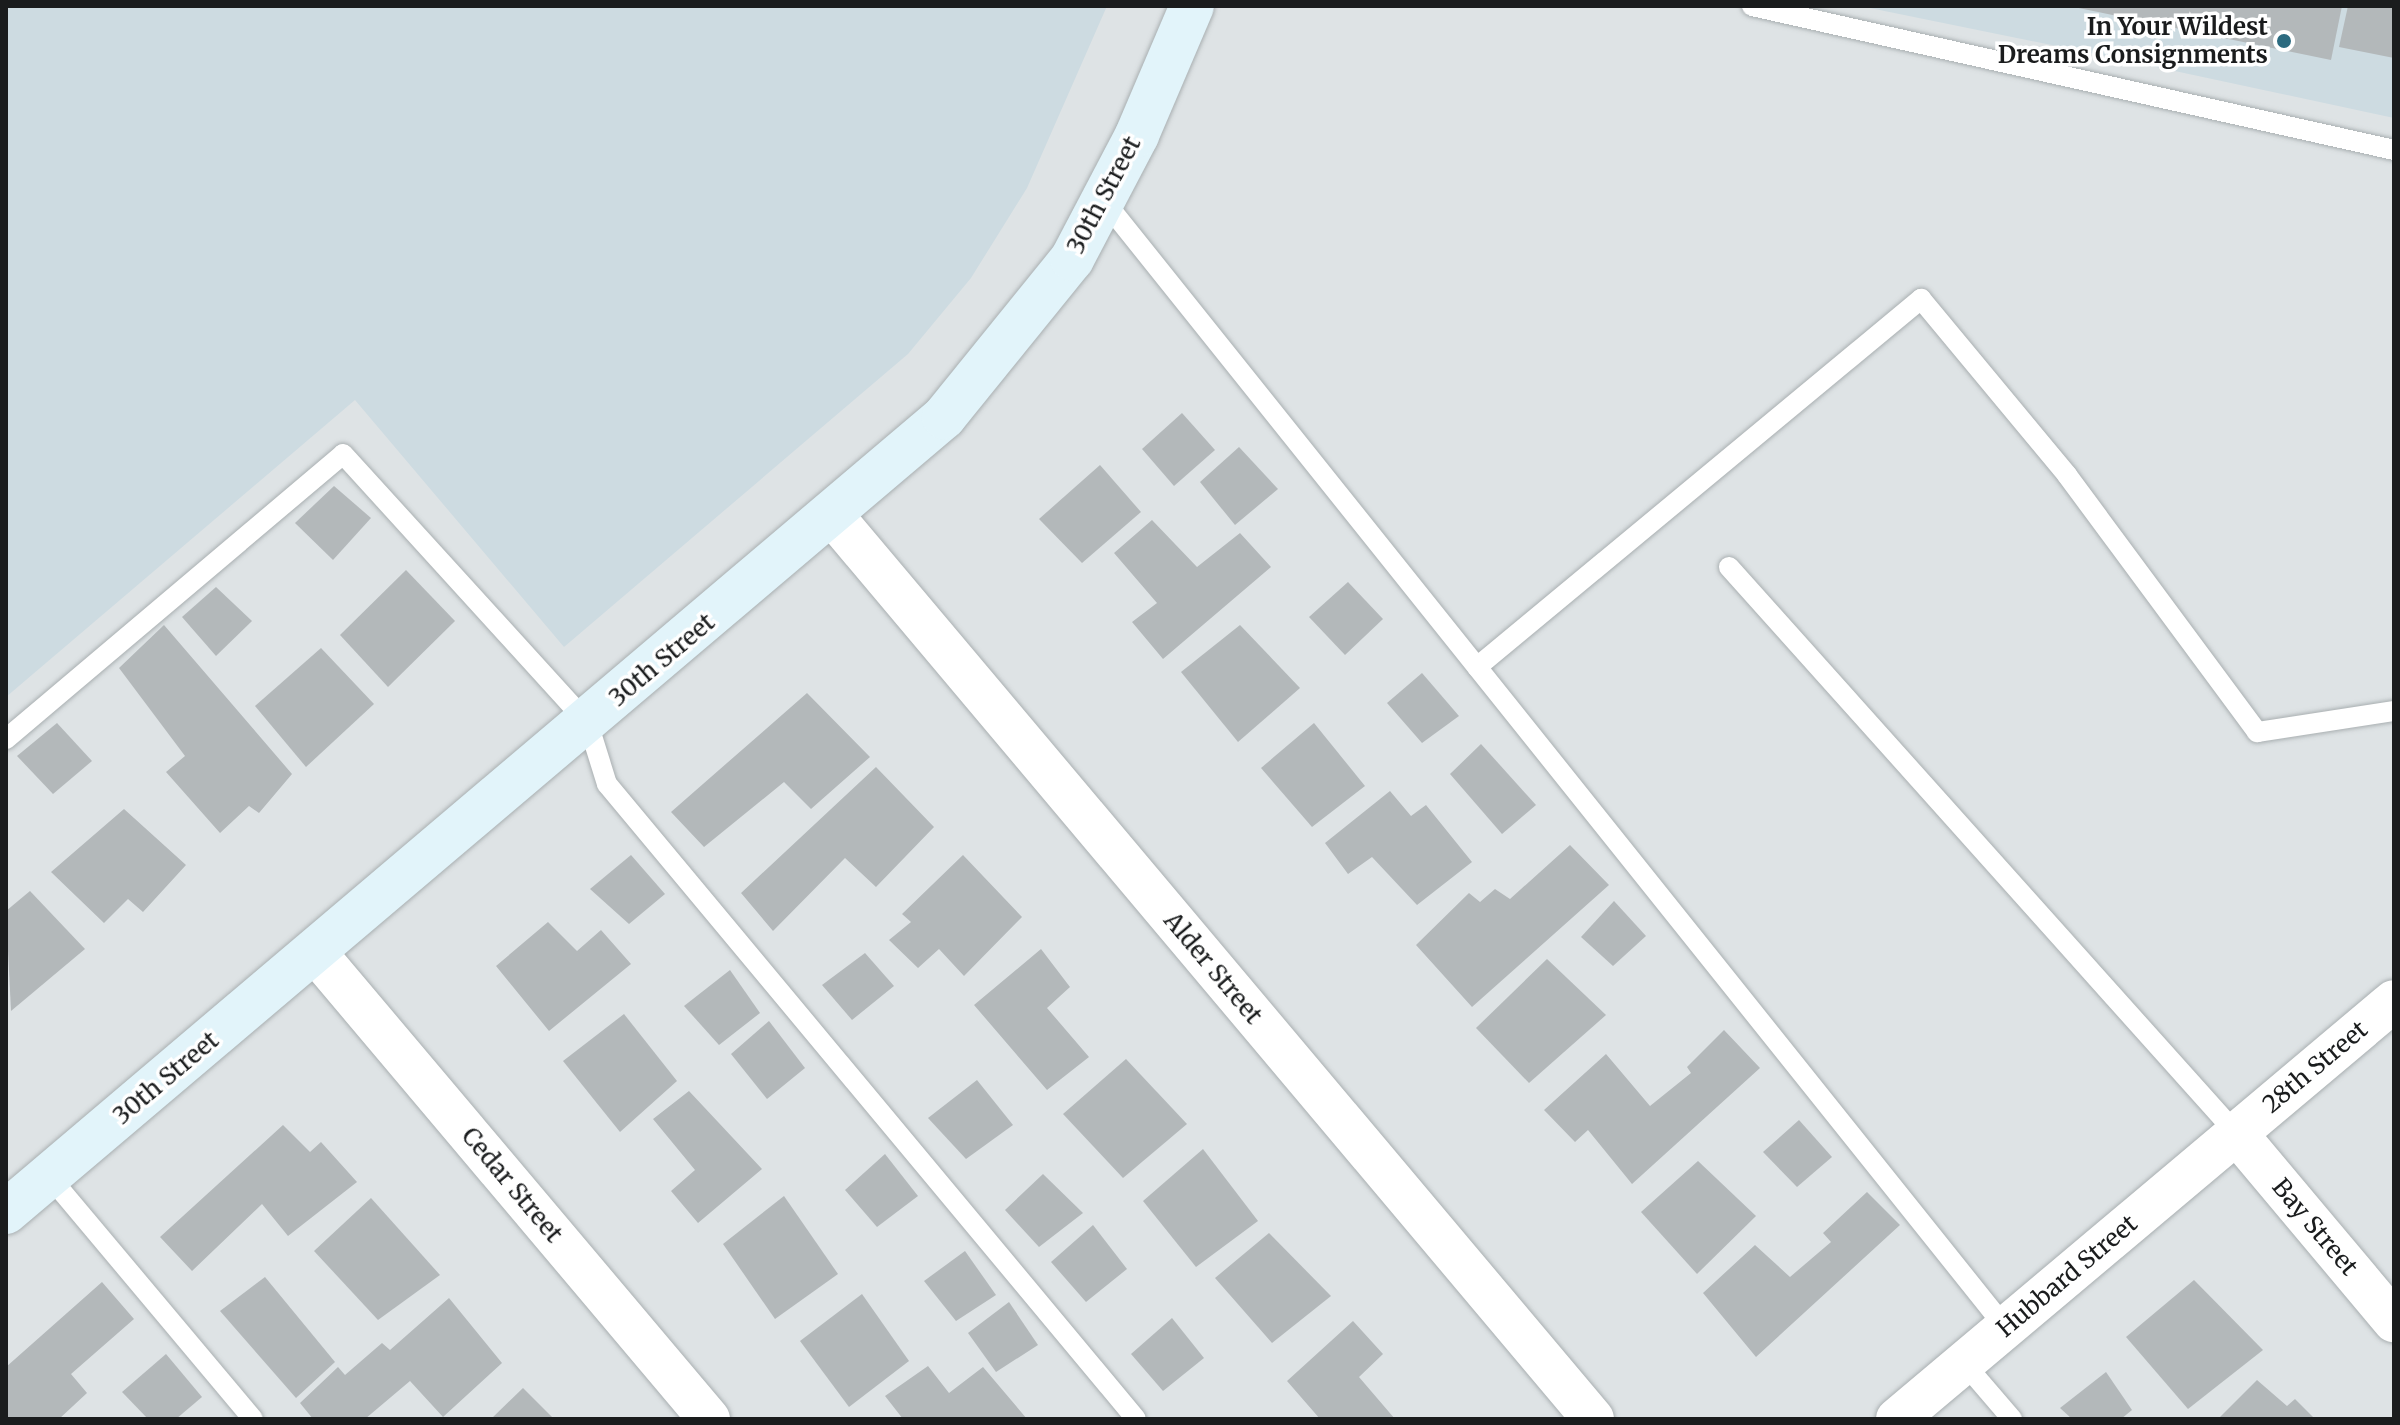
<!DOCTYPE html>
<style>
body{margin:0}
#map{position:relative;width:2400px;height:1425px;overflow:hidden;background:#dee3e5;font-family:Merriweather,serif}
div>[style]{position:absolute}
.built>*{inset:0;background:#cddbe1}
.building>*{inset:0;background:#b3b8ba}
.roads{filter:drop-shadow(0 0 2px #a9afb1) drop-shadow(0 0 2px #a9afb1)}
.lane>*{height:20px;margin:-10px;padding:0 10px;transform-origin:10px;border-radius:10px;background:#fff}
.street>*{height:42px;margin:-21px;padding:0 21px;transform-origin:21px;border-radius:21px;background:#fff}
.secondary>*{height:44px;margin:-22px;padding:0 22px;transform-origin:22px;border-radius:22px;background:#e2f4fa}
.dots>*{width:22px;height:22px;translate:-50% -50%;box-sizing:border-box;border:4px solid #fff;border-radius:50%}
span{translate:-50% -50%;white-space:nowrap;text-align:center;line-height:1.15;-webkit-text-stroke:7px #fff;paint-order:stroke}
.poi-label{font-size:24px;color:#1a1c1d;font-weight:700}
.right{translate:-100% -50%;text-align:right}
.street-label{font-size:24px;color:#1a1c1d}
.frame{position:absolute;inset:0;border:8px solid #1a1c1d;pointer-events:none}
</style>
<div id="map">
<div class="built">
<i style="clip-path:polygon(6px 6px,1107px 6px,1027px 188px,971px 278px,908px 354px,564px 647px,355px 400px,6px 697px)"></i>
<i style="clip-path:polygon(1860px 6px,2394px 6px,2394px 118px,2086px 52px)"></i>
</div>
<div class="building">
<i style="clip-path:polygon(2069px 6px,2342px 6px,2331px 60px)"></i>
<i style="clip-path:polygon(2348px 6px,2394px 6px,2394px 58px,2339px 47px)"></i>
<i style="clip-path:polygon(1182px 413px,1215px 450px,1174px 486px,1142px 449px)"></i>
<i style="clip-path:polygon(1239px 447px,1278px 489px,1235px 525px,1200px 482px)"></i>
<i style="clip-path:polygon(1100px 465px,1141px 512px,1082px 563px,1039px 519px)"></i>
<i style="clip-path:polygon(334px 486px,371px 518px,333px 560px,295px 523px)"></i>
<i style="clip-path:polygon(1152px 520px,1197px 567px,1240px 533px,1271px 567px,1163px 659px,1132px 622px,1157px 603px,1114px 553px)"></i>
<i style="clip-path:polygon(406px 570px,455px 621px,388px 687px,340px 635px)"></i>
<i style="clip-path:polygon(1348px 582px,1383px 619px,1345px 655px,1309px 617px)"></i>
<i style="clip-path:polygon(216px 587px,252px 621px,216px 656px,182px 617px)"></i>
<i style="clip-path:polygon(164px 625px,292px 774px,259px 813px,249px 806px,220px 833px,166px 772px,185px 756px,119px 668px)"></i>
<i style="clip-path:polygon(1240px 625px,1300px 688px,1238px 742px,1181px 672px)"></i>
<i style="clip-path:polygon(321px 648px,374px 704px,306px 767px,255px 706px)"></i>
<i style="clip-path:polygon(1422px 673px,1459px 716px,1422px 743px,1387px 703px)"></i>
<i style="clip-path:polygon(807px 693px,870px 757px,811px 809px,784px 782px,704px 847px,671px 812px)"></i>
<i style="clip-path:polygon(57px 723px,92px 761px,53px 794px,17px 756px)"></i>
<i style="clip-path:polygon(1314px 723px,1365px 786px,1312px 827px,1261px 768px)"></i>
<i style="clip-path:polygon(1481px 744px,1536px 805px,1502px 834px,1450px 774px)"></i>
<i style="clip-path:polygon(876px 767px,934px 827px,876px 887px,845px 858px,773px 931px,741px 893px)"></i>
<i style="clip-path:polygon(1390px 791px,1411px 816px,1426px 805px,1472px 862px,1417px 905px,1372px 857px,1348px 874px,1325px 843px)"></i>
<i style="clip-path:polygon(124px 809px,186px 865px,143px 912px,128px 899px,104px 923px,51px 872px)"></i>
<i style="clip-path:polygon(1570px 845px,1609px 885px,1472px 1007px,1416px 945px,1469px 893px,1480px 902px,1495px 889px,1510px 899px)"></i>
<i style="clip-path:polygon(631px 855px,665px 894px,629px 924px,590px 889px)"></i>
<i style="clip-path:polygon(963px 855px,1022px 917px,964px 976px,939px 949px,918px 968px,889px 940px,911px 922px,902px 914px)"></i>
<i style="clip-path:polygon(30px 891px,85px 949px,11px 1011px,6px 911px)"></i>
<i style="clip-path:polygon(1614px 901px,1646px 936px,1613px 966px,1581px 937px)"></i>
<i style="clip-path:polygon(548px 922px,577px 951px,601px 930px,631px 964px,549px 1031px,496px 966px)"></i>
<i style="clip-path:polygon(1041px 949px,1070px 987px,1047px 1008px,1089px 1057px,1047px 1090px,974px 1005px)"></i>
<i style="clip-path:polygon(865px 953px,894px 986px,852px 1020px,822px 985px)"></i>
<i style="clip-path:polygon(1547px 959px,1606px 1015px,1529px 1083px,1476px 1028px)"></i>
<i style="clip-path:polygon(730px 970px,760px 1013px,719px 1045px,684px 1006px)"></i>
<i style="clip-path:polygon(624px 1014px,677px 1081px,620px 1132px,563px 1061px)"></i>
<i style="clip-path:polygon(769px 1021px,805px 1068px,767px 1099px,731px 1054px)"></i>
<i style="clip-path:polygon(1724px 1030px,1760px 1068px,1632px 1184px,1588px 1130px,1575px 1142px,1544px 1110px,1606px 1054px,1650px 1106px,1691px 1073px,1687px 1067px)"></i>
<i style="clip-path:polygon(1126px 1059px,1187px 1124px,1123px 1178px,1063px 1114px)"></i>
<i style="clip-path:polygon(977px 1080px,1013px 1125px,966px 1159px,928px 1118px)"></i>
<i style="clip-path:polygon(689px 1091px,762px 1169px,698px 1223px,671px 1191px,695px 1170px,653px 1119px)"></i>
<i style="clip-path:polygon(1799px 1120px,1832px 1157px,1797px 1187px,1763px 1152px)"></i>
<i style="clip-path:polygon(283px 1125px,310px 1152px,321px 1142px,357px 1182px,288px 1236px,262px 1204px,192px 1271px,160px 1237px)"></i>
<i style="clip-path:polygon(1203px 1149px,1258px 1221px,1196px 1267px,1143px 1201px)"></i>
<i style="clip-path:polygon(885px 1154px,918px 1196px,877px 1227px,845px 1190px)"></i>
<i style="clip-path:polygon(1698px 1161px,1756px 1216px,1697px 1274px,1641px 1212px)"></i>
<i style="clip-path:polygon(1043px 1174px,1083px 1213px,1039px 1247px,1005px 1210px)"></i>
<i style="clip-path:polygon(1867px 1192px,1900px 1225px,1756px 1357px,1703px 1293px,1755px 1245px,1790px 1277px,1831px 1242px,1823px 1233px)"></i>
<i style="clip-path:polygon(784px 1196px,838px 1274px,775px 1319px,723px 1244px)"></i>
<i style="clip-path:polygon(371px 1198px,440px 1275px,378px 1320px,314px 1251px)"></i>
<i style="clip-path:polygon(1093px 1225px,1127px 1269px,1086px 1302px,1051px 1262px)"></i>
<i style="clip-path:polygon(1269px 1233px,1331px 1296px,1272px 1343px,1215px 1278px)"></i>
<i style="clip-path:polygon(965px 1251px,996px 1295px,956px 1321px,924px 1281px)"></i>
<i style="clip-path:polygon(265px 1277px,335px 1362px,296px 1398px,220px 1311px)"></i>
<i style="clip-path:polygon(2194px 1280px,2263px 1350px,2188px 1409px,2126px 1337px)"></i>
<i style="clip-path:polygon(102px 1282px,134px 1319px,71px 1374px,87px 1393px,59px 1419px,6px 1419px,6px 1367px)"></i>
<i style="clip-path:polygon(862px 1294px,909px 1361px,849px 1407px,800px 1341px)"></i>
<i style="clip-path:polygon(449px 1298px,502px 1363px,443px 1417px,410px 1381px,365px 1419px,313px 1419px,300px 1403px,338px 1367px,345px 1375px,382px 1343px,390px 1350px)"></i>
<i style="clip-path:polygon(1009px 1302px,1038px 1345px,996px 1372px,968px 1333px)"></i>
<i style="clip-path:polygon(1172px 1318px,1204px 1358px,1163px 1391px,1131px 1354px)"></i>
<i style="clip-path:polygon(1353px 1321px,1383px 1354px,1359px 1377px,1395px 1419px,1320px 1419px,1287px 1381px)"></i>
<i style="clip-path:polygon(166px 1354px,202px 1397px,176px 1419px,148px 1419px,122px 1392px)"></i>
<i style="clip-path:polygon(928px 1366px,949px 1393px,983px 1367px,1027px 1419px,903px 1419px,885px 1396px)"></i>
<i style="clip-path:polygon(2106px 1372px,2132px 1410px,2121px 1419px,2072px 1419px,2060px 1408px)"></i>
<i style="clip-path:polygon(2257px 1380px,2287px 1406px,2295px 1399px,2315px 1419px,2218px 1419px)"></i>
<i style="clip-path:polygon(523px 1388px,554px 1419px,491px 1419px)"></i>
</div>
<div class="roads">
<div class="lane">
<i style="left:1752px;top:6px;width:658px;rotate:12.64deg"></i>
<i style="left:1105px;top:202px;width:1441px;rotate:51.34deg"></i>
<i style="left:1729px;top:567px;width:760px;rotate:48.15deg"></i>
<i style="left:1477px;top:667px;width:577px;rotate:-39.65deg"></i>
<i style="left:1921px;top:299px;width:229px;rotate:50.3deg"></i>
<i style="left:2067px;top:475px;width:320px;rotate:53.5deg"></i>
<i style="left:2257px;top:732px;width:139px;rotate:-8.7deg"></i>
<i style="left:6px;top:739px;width:441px;rotate:-40.2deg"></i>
<i style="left:343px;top:454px;width:364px;rotate:47.7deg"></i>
<i style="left:588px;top:723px;width:64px;rotate:72.7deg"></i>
<i style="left:607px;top:784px;width:826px;rotate:50.2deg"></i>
<i style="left:49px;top:1176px;width:317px;rotate:50deg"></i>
<i style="left:1964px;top:1363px;width:74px;rotate:49.4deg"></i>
</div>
<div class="street">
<i style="left:833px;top:516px;width:1180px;rotate:49.91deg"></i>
<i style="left:315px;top:952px;width:611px;rotate:49.85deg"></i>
<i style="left:2236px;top:1133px;width:246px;rotate:50deg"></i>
<i style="left:1897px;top:1419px;width:649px;rotate:-40.07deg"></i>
</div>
<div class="secondary">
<i style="left:6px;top:1212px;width:1230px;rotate:-40.28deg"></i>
<i style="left:944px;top:417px;width:203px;rotate:-51deg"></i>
<i style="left:1072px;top:259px;width:140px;rotate:-62.3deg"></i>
<i style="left:1137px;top:135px;width:140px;rotate:-66.9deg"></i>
</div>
</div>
<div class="dots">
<i style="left:2284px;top:41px;background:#2c6b80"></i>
</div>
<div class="poi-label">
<span class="right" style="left:2268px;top:41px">In Your Wildest<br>Dreams Consignments</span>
</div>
<div class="street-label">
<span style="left:1104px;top:195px;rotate:-62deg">30th Street</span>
<span style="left:662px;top:660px;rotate:-40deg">30th Street</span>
<span style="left:1213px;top:968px;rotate:50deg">Alder Street</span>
<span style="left:2315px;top:1067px;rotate:-40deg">28th Street</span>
<span style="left:166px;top:1078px;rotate:-40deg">30th Street</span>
<span style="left:512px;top:1185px;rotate:50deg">Cedar Street</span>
<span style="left:2315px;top:1227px;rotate:50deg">Bay Street</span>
<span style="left:2067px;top:1276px;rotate:-40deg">Hubbard Street</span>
</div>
<div class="frame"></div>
</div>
